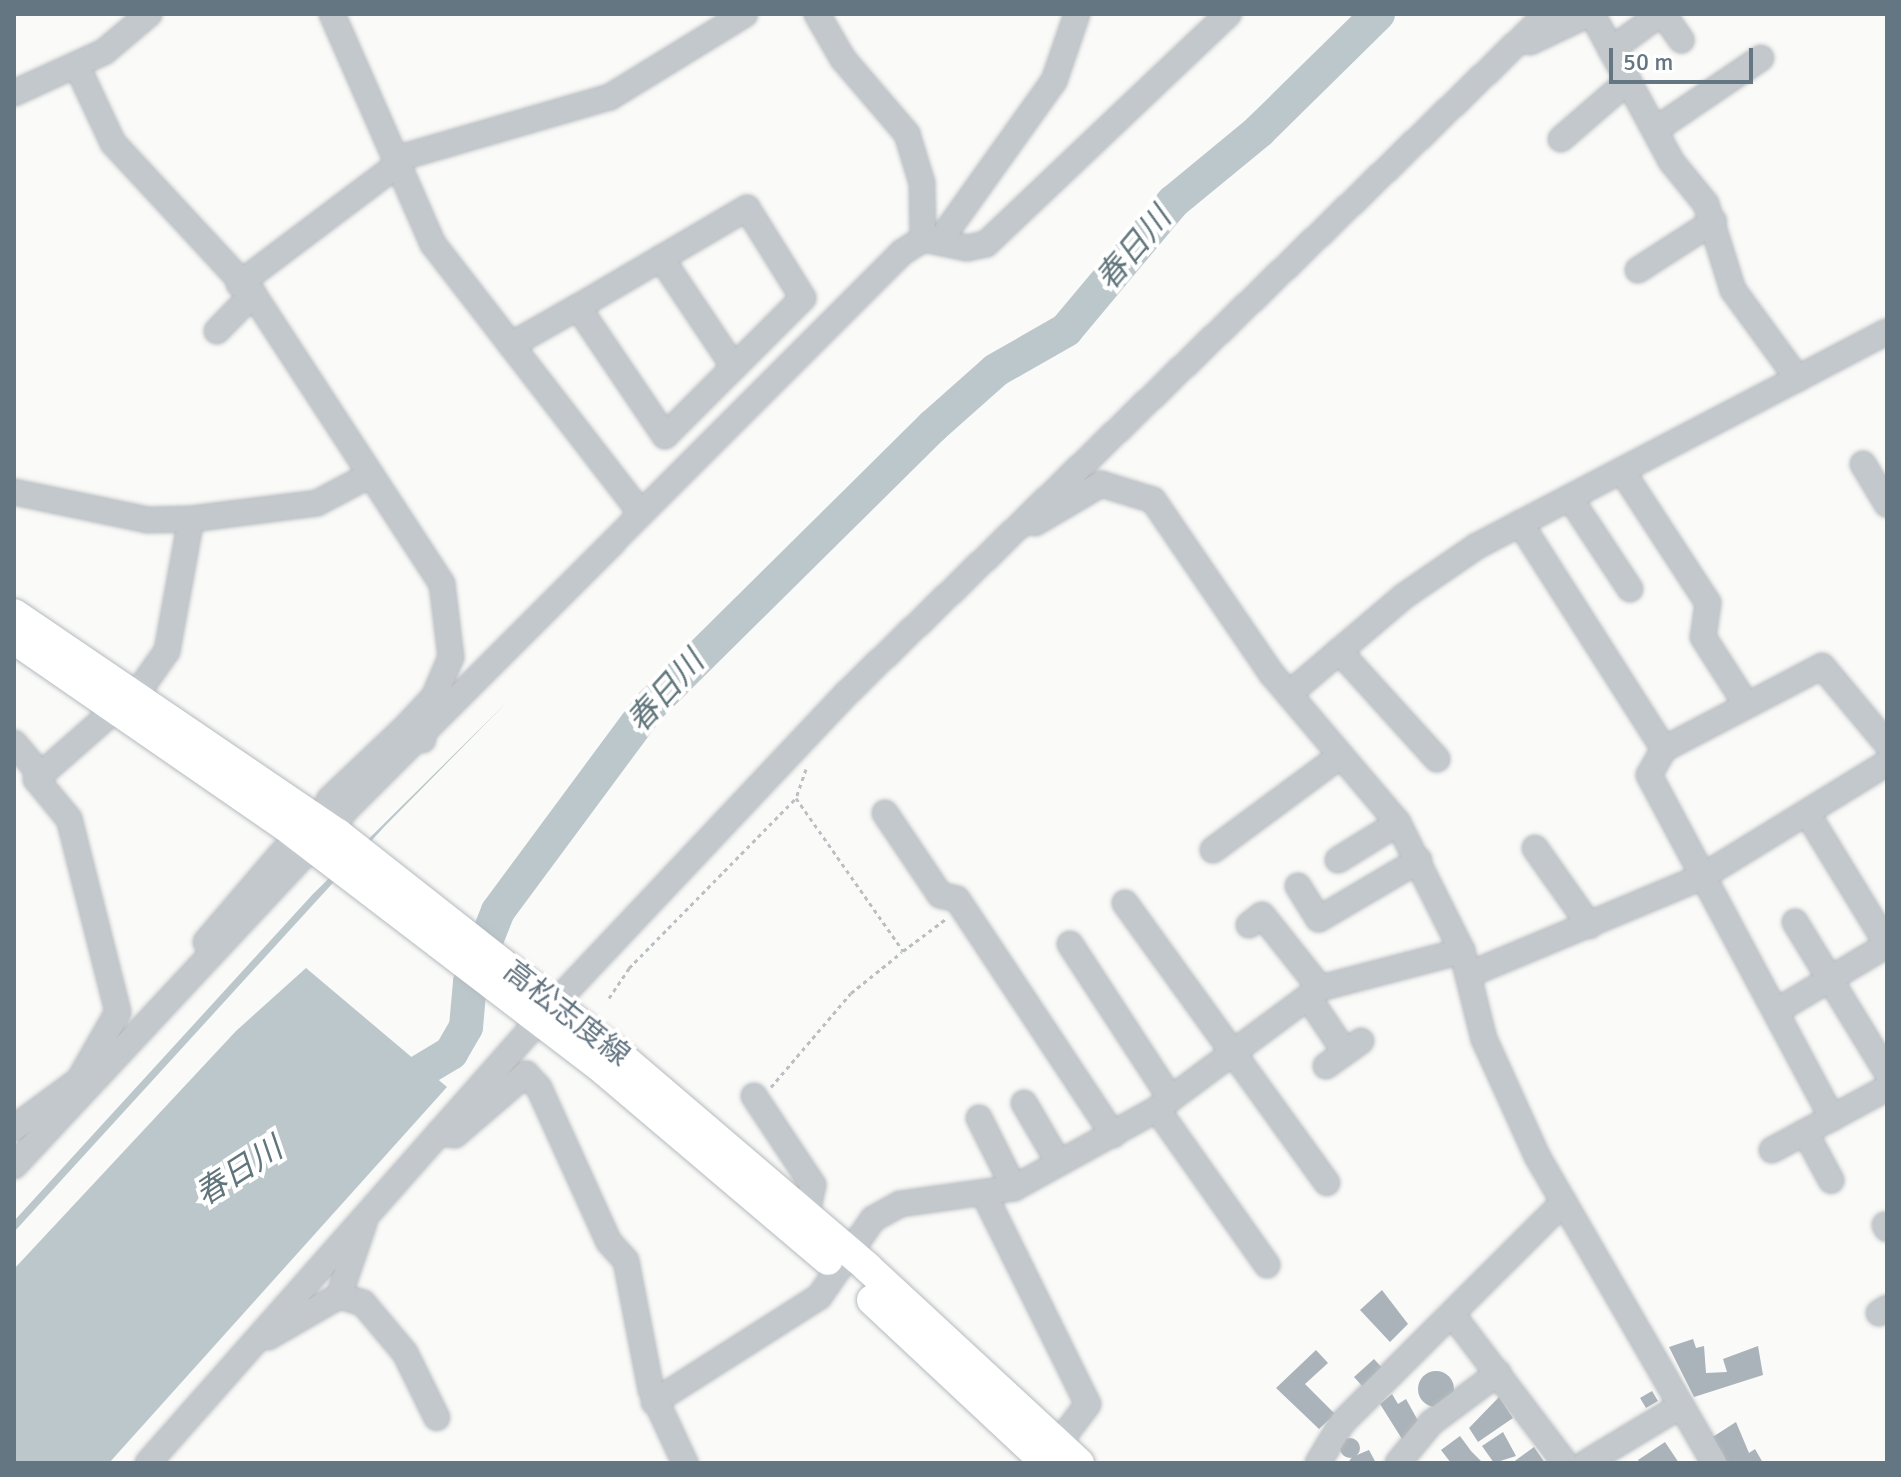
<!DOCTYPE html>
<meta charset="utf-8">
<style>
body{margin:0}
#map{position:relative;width:1901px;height:1477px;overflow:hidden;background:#fafaf8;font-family:Signika,"Noto Sans JP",sans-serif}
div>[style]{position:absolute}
.water>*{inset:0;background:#bbc7cb}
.river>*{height:34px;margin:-17px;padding:0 17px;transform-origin:17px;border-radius:17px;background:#bbc7cb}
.building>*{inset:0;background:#aab3b9}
.round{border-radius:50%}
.path>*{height:3px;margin-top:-1.5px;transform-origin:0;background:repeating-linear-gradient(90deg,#bbbfc2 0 4px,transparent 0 8px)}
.roads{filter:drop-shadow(0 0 2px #b5babe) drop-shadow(0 0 2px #b5babe)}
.minor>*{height:24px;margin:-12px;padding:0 12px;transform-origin:12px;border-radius:12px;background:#c3c8cc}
.major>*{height:30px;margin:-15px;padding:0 15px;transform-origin:15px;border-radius:15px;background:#fff}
span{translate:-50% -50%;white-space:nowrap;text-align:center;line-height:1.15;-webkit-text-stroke:8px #fff;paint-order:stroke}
.street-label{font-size:30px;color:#657683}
.water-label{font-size:32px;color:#60757c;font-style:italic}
.frame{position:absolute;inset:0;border:16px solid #657683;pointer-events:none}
.scale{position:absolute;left:1609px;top:48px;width:144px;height:36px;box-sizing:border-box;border:4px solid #657683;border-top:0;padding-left:10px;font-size:24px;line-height:28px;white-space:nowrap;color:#657683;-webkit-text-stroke:6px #fff;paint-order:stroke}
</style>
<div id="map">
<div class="water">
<i style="clip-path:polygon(505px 704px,384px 827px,14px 1232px,14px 1221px,313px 894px)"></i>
<i style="clip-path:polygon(306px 968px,447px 1087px,109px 1463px,14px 1463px,14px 1269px,236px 1031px)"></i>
</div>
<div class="river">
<i style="left:386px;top:1092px;width:76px;rotate:-31deg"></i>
<i style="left:451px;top:1053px;width:30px;rotate:-60deg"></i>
<i style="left:466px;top:1027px;width:45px;rotate:-84.9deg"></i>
<i style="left:470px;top:982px;width:76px;rotate:-68.5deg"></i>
<i style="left:498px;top:911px;width:254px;rotate:-53.5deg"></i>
<i style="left:649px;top:707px;width:400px;rotate:-44.7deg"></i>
<i style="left:933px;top:426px;width:84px;rotate:-41.6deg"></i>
<i style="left:996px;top:370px;width:81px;rotate:-29.7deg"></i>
<i style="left:1066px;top:330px;width:167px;rotate:-50.1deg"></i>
<i style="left:1173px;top:202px;width:112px;rotate:-39.5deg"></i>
<i style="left:1259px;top:131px;width:167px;rotate:-44.5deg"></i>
</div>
<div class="building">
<i style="clip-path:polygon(1382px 1290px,1408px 1324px,1390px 1342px,1360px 1310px)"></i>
<i style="clip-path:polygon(1693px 1339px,1696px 1348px,1704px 1346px,1706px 1373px,1727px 1372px,1723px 1359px,1758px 1346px,1763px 1375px,1694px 1397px,1669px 1347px)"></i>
<i style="clip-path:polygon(1316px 1350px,1328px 1363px,1305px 1384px,1335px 1414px,1319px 1429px,1276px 1388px)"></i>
<i style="clip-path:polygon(1374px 1359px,1383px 1369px,1363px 1387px,1354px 1377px)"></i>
<i class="round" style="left:1418px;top:1371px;width:36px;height:36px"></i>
<i style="clip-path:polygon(1652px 1391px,1658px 1401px,1646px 1408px,1640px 1398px)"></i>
<i style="clip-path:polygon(1392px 1394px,1398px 1404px,1406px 1399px,1422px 1428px,1402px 1439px,1380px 1404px)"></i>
<i style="clip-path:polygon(1499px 1397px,1513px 1418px,1478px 1442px,1469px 1428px)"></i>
<i style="clip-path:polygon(1736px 1422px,1749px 1453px,1755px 1449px,1763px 1463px,1727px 1463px,1711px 1438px)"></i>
<i style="clip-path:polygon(1503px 1432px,1516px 1456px,1494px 1463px,1482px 1446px)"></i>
<i style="clip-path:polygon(1460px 1436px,1471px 1451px,1481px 1461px,1451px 1463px,1441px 1450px)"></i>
<i class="round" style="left:1340px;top:1438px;width:20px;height:20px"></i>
<i style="clip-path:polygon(1665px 1442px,1679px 1463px,1640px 1463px,1638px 1460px)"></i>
<i style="clip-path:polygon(1534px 1447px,1545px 1463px,1512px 1463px)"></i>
<i style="clip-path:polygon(1369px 1450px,1376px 1463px,1348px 1463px,1352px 1457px)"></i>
</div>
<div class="path">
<i style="left:806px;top:769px;width:31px;rotate:109deg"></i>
<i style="left:796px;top:798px;width:187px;rotate:55deg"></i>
<i style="left:903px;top:951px;width:55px;rotate:-36.9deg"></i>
<i style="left:609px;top:998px;width:36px;rotate:-56deg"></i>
<i style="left:629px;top:968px;width:238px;rotate:-45.5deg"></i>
<i style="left:771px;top:1087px;width:123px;rotate:-49.6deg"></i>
<i style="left:851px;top:993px;width:65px;rotate:-38.8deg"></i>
</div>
<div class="roads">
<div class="minor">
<i style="left:332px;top:14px;width:251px;rotate:66.3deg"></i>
<i style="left:433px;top:244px;width:339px;rotate:52.3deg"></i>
<i style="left:817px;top:14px;width:52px;rotate:60deg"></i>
<i style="left:843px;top:59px;width:99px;rotate:49.5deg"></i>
<i style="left:907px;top:134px;width:51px;rotate:73deg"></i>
<i style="left:922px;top:183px;width:56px;rotate:89deg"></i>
<i style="left:1592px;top:14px;width:167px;rotate:61.7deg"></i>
<i style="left:1671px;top:161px;width:55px;rotate:50.9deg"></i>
<i style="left:1706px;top:204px;width:90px;rotate:72.6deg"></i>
<i style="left:1733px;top:290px;width:110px;rotate:53.9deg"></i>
<i style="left:1663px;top:14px;width:32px;rotate:55deg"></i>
<i style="left:1530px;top:42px;width:65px;rotate:-25.4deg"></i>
<i style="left:1611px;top:50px;width:61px;rotate:-36.3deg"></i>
<i style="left:77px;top:66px;width:85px;rotate:64.9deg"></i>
<i style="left:113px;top:143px;width:206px;rotate:47.2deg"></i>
<i style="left:253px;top:294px;width:346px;rotate:56.9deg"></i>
<i style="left:442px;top:584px;width:74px;rotate:83deg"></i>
<i style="left:451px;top:657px;width:43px;rotate:113deg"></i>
<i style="left:434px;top:697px;width:38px;rotate:133deg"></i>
<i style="left:408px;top:725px;width:21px;rotate:45deg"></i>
<i style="left:14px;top:93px;width:99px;rotate:-24.5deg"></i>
<i style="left:104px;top:52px;width:59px;rotate:-40.2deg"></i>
<i style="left:1655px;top:130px;width:128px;rotate:-34.2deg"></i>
<i style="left:1561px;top:139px;width:89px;rotate:-40.9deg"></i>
<i style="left:396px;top:159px;width:223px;rotate:-16.2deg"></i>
<i style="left:610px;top:97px;width:158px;rotate:-31.6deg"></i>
<i style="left:939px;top:242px;width:198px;rotate:-54.5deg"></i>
<i style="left:1054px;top:81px;width:71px;rotate:-71.1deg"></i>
<i style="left:661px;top:258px;width:131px;rotate:56.2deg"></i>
<i style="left:1638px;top:270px;width:90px;rotate:-32.8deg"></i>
<i style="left:239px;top:284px;width:199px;rotate:-37deg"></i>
<i style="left:217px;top:331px;width:52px;rotate:-45.8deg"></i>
<i style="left:511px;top:345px;width:77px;rotate:-29.6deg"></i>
<i style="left:578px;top:307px;width:196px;rotate:-30.4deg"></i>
<i style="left:747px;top:208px;width:106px;rotate:58.1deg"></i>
<i style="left:803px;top:298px;width:195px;rotate:135deg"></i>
<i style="left:665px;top:436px;width:156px;rotate:-124deg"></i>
<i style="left:1863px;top:464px;width:47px;rotate:59deg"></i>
<i style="left:1622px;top:471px;width:158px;rotate:56.9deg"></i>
<i style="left:1708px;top:603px;width:34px;rotate:98deg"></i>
<i style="left:1703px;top:637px;width:76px;rotate:57.4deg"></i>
<i style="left:14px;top:492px;width:137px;rotate:11.8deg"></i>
<i style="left:148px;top:520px;width:43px;rotate:-1.3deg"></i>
<i style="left:191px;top:519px;width:127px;rotate:-7.2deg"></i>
<i style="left:317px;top:503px;width:58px;rotate:-27.9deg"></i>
<i style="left:1570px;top:498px;width:109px;rotate:56.6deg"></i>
<i style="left:1035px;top:523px;width:77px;rotate:-30.6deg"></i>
<i style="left:1101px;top:484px;width:54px;rotate:17.1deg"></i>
<i style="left:1153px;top:500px;width:209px;rotate:55.7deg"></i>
<i style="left:1271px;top:673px;width:197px;rotate:49.7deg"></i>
<i style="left:1398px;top:823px;width:143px;rotate:63.4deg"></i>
<i style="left:1462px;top:951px;width:91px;rotate:76deg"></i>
<i style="left:1484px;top:1039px;width:128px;rotate:65.6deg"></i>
<i style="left:1537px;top:1156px;width:354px;rotate:60deg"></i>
<i style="left:1520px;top:523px;width:268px;rotate:57.5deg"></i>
<i style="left:1664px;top:749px;width:178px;rotate:-27.7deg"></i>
<i style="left:1822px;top:666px;width:102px;rotate:50.2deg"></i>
<i style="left:1339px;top:651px;width:146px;rotate:47.8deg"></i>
<i style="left:1289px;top:694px;width:151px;rotate:-40.4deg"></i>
<i style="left:1404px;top:596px;width:88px;rotate:-34.4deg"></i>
<i style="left:1477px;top:546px;width:462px;rotate:-27.6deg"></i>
<i style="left:14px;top:743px;width:42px;rotate:49.8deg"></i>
<i style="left:1664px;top:749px;width:30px;rotate:120deg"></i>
<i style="left:1649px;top:775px;width:389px;rotate:61.9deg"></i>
<i style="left:329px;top:800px;width:109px;rotate:-43.5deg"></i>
<i style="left:885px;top:813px;width:99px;rotate:56.1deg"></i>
<i style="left:940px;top:895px;width:17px;rotate:13deg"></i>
<i style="left:957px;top:899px;width:283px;rotate:56.5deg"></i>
<i style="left:1807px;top:813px;width:153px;rotate:58.6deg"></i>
<i style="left:1535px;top:848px;width:95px;rotate:54.8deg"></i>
<i style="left:1213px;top:850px;width:158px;rotate:-36.5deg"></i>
<i style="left:1338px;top:860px;width:70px;rotate:-31.7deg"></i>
<i style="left:1298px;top:886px;width:39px;rotate:58deg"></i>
<i style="left:1319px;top:919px;width:116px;rotate:-30.5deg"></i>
<i style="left:1125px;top:903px;width:345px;rotate:54.2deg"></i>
<i style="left:1795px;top:922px;width:177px;rotate:58.6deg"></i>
<i style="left:1249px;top:925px;width:16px;rotate:-38deg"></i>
<i style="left:1262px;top:915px;width:93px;rotate:51.5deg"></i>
<i style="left:206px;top:942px;width:118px;rotate:-49.5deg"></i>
<i style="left:1070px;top:944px;width:185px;rotate:56.9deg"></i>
<i style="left:1470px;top:974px;width:249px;rotate:-22.7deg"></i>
<i style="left:1700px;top:878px;width:220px;rotate:-31.6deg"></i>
<i style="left:1308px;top:997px;width:66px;rotate:56.1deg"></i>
<i style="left:554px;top:1004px;width:429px;rotate:-46.7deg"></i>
<i style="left:848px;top:692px;width:974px;rotate:-44.13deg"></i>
<i style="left:1778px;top:1010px;width:127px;rotate:-30.8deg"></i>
<i style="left:1326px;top:1066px;width:43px;rotate:-35.5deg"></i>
<i style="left:754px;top:1096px;width:107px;rotate:56.5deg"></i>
<i style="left:813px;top:1185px;width:29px;rotate:102deg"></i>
<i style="left:1024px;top:1103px;width:69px;rotate:59.7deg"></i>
<i style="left:1157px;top:1109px;width:191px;rotate:54.8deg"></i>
<i style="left:979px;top:1118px;width:78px;rotate:63.4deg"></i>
<i style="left:14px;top:1128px;width:81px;rotate:-36.4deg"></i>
<i style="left:79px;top:1080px;width:78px;rotate:-60.2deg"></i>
<i style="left:118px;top:1012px;width:199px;rotate:-104.2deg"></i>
<i style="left:69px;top:819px;width:52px;rotate:-129.5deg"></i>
<i style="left:36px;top:779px;width:142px;rotate:-41.3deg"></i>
<i style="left:143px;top:685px;width:42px;rotate:-54.8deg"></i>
<i style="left:167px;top:651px;width:134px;rotate:-79.7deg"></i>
<i style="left:1805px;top:1132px;width:55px;rotate:61.6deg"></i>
<i style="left:439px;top:1133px;width:16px;rotate:7deg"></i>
<i style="left:455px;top:1135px;width:94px;rotate:-40.7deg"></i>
<i style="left:526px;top:1074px;width:19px;rotate:47deg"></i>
<i style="left:539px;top:1088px;width:169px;rotate:65.6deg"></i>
<i style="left:609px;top:1242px;width:25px;rotate:48deg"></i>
<i style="left:626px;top:1261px;width:131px;rotate:79deg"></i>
<i style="left:651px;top:1390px;width:81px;rotate:65deg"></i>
<i style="left:1772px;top:1150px;width:131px;rotate:-28.3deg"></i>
<i style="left:14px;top:1166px;width:484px;rotate:-47deg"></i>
<i style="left:344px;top:812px;width:789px;rotate:-45.1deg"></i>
<i style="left:901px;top:253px;width:26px;rotate:-32deg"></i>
<i style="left:923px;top:239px;width:45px;rotate:11.6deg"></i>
<i style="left:967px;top:248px;width:19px;rotate:-12deg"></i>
<i style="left:986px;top:244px;width:334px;rotate:-43.5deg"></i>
<i style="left:985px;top:1196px;width:232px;rotate:63.7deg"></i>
<i style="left:1088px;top:1404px;width:36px;rotate:127deg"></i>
<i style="left:1885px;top:1225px;width:4px;rotate:63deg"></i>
<i style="left:339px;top:1296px;width:25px;rotate:16deg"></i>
<i style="left:363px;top:1303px;width:65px;rotate:50deg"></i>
<i style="left:405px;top:1353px;width:72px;rotate:63.8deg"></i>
<i style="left:1879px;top:1313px;width:9px;rotate:-32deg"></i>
<i style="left:1452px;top:1314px;width:187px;rotate:52.8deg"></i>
<i style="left:268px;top:1337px;width:82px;rotate:-30deg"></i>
<i style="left:339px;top:1296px;width:77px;rotate:-71.1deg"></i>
<i style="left:654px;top:1402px;width:196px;rotate:-32.5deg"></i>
<i style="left:819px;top:1297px;width:95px;rotate:-55.3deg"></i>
<i style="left:873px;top:1219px;width:31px;rotate:-29deg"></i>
<i style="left:900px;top:1204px;width:115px;rotate:-8deg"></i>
<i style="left:1014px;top:1188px;width:163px;rotate:-28.9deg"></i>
<i style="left:1157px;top:1109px;width:203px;rotate:-36.6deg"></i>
<i style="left:1320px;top:988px;width:147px;rotate:-14.6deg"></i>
<i style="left:148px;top:1463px;width:591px;rotate:-48.57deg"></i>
<i style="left:1318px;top:1463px;width:47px;rotate:-59deg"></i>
<i style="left:1342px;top:1423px;width:313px;rotate:-44.9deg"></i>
<i style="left:1398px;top:1463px;width:52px;rotate:-50.5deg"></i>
<i style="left:1431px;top:1423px;width:84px;rotate:-36.7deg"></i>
<i style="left:1586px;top:1463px;width:109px;rotate:-31.1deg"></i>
</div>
<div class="major">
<i style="left:14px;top:614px;width:392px;rotate:34.2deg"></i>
<i style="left:338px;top:834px;width:357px;rotate:38.2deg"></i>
<i style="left:619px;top:1055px;width:326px;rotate:40.5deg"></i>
<i style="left:867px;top:1267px;width:289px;rotate:42.8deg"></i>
<i style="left:14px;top:639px;width:329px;rotate:34.6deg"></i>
<i style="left:285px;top:826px;width:403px;rotate:37.4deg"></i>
<i style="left:605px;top:1071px;width:292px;rotate:40.3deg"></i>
<i style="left:872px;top:1300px;width:238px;rotate:43.1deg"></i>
</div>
</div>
<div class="street-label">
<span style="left:566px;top:1014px;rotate:38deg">高松志度線</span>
</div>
<div class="water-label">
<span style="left:1134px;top:249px;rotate:-50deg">春日川</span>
<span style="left:666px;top:692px;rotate:-48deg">春日川</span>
<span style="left:239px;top:1172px;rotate:-33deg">春日川</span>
</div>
<div class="frame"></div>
<div class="scale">50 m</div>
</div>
